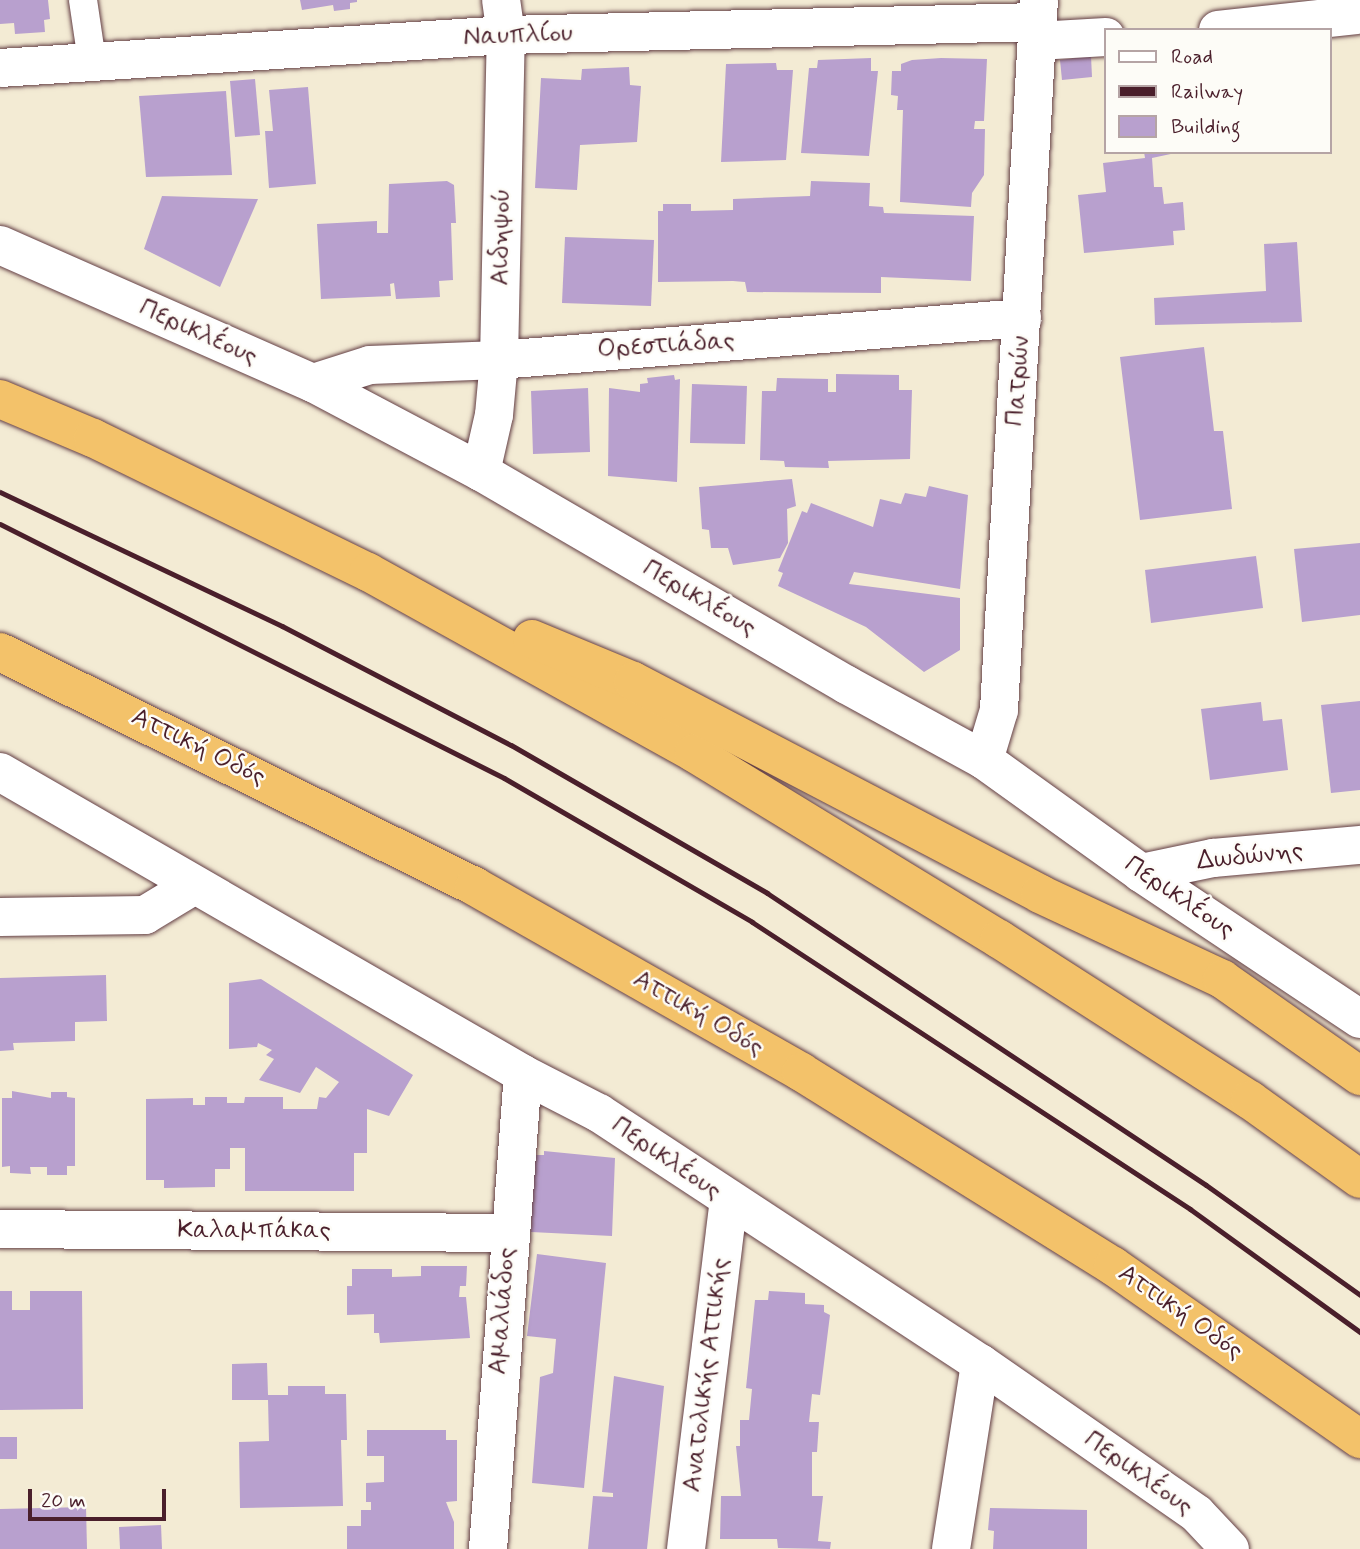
<!DOCTYPE html>
<meta charset="utf-8">
<style>
body{margin:0}
#map{position:relative;width:1360px;height:1549px;overflow:hidden;background:#f3ebd4;font-family:Mynerve,sans-serif}
div>[style]{position:absolute}
.building>*{inset:0;background:#b8a0ce}
.roads{filter:drop-shadow(0 0 2px #633e44) drop-shadow(0 0 2px #633e44)}
.service>*{height:28px;margin:-14px;padding:0 14px;transform-origin:14px;border-radius:14px;background:#fff}
.minor>*{height:38px;margin:-19px;padding:0 19px;transform-origin:19px;border-radius:19px;background:#fff}
.motorway>*{height:38px;margin:-19px;padding:0 19px;transform-origin:19px;border-radius:19px;background:#f3c26a}
.rail>*{height:5px;margin:-2.5px;padding:0 2.5px;transform-origin:2.5px;border-radius:2.5px;background:#4a1f2b}
span{translate:-50% -50%;white-space:nowrap;text-align:center;line-height:1.15;-webkit-text-stroke:5px #fdfcf7;paint-order:stroke}
.street-label{font-size:26px;color:#4a1f2b}
.legend{position:absolute;left:1104px;top:28px;width:228px;height:126px;box-sizing:border-box;background:#fdfcf7;border:2px solid #b5a4a5;margin:0;padding:9px 12px;list-style:none;font-size:21px;color:#4a1f2b}
.legend li{display:flex;align-items:center;gap:14px;height:35px}
.legend b{width:35px;border:2px solid #b5a4a5}
.scale{position:absolute;left:28px;top:1489px;width:138px;height:32px;box-sizing:border-box;border:4px solid #4a1f2b;border-top:0;padding-left:9px;font-size:21px;line-height:24px;white-space:nowrap;color:#4a1f2b;-webkit-text-stroke:5px #fdfcf7;paint-order:stroke}
</style>
<div id="map">
<div class="building">
<i style="clip-path:polygon(0 0,48px 0,50px 19px,44px 20px,45px 32px,15px 34px,14px 23px,0 24px)"></i>
<i style="clip-path:polygon(300px 0,357px 0,357px 2px,350px 3px,350px 9px,334px 11px,333px 5px,302px 10px)"></i>
<i style="clip-path:polygon(1091px 56px,1092px 77px,1062px 80px,1060px 60px)"></i>
<i style="clip-path:polygon(871px 58px,871px 71px,878px 71px,869px 156px,801px 153px,809px 68px,817px 68px,818px 60px)"></i>
<i style="clip-path:polygon(941px 58px,987px 59px,984px 121px,975px 121px,974px 129px,985px 129px,984px 175px,972px 193px,971px 207px,900px 202px,903px 110px,897px 110px,898px 96px,891px 95px,892px 71px,901px 71px,901px 64px,912px 60px)"></i>
<i style="clip-path:polygon(776px 63px,777px 70px,793px 70px,786px 160px,721px 162px,726px 64px)"></i>
<i style="clip-path:polygon(629px 67px,630px 85px,641px 86px,637px 142px,580px 145px,577px 190px,535px 188px,541px 78px,581px 80px,582px 69px)"></i>
<i style="clip-path:polygon(255px 79px,260px 135px,235px 137px,230px 81px)"></i>
<i style="clip-path:polygon(308px 87px,316px 184px,269px 188px,265px 131px,273px 131px,269px 90px)"></i>
<i style="clip-path:polygon(226px 91px,232px 175px,146px 177px,139px 96px)"></i>
<i style="clip-path:polygon(1144px 152px,1180px 152px,1152px 158px,1154px 187px,1162px 187px,1164px 204px,1183px 202px,1185px 230px,1173px 231px,1174px 245px,1084px 253px,1078px 195px,1106px 192px,1103px 163px,1145px 158px)"></i>
<i style="clip-path:polygon(447px 181px,454px 185px,456px 223px,451px 223px,453px 280px,439px 281px,440px 297px,396px 299px,394px 283px,390px 284px,391px 296px,321px 299px,317px 224px,377px 221px,377px 233px,388px 233px,389px 184px)"></i>
<i style="clip-path:polygon(811px 181px,870px 183px,869px 206px,883px 207px,884px 213px,974px 216px,971px 281px,881px 277px,881px 293px,747px 292px,745px 282px,733px 281px,658px 282px,658px 211px,663px 211px,663px 204px,691px 204px,691px 211px,733px 210px,733px 199px,810px 196px)"></i>
<i style="clip-path:polygon(162px 196px,258px 199px,220px 287px,144px 249px)"></i>
<i style="clip-path:polygon(565px 237px,654px 240px,651px 306px,562px 303px)"></i>
<i style="clip-path:polygon(1297px 242px,1302px 322px,1155px 325px,1154px 298px,1266px 291px,1264px 244px)"></i>
<i style="clip-path:polygon(1204px 347px,1214px 431px,1223px 431px,1232px 509px,1140px 520px,1120px 357px)"></i>
<i style="clip-path:polygon(836px 374px,899px 375px,899px 390px,912px 390px,910px 459px,828px 461px,829px 468px,785px 467px,784px 461px,760px 460px,762px 391px,776px 391px,777px 378px,828px 379px,828px 392px,836px 392px)"></i>
<i style="clip-path:polygon(674px 375px,675px 380px,680px 379px,677px 482px,608px 476px,609px 388px,640px 392px,640px 384px,648px 383px,647px 378px)"></i>
<i style="clip-path:polygon(692px 384px,747px 386px,745px 444px,690px 443px)"></i>
<i style="clip-path:polygon(588px 388px,590px 452px,533px 454px,531px 391px)"></i>
<i style="clip-path:polygon(792px 479px,796px 506px,787px 509px,788px 543px,780px 558px,733px 565px,728px 548px,711px 548px,709px 530px,702px 529px,699px 487px)"></i>
<i style="clip-path:polygon(929px 486px,968px 495px,960px 589px,854px 572px,849px 584px,960px 598px,960px 650px,924px 672px,866px 627px,778px 586px,783px 573px,778px 571px,802px 511px,807px 513px,811px 503px,873px 527px,880px 499px,901px 504px,905px 493px,926px 497px)"></i>
<i style="clip-path:polygon(1360px 543px,1360px 615px,1302px 622px,1294px 549px)"></i>
<i style="clip-path:polygon(1256px 556px,1263px 608px,1151px 623px,1145px 570px)"></i>
<i style="clip-path:polygon(1360px 701px,1360px 790px,1331px 793px,1321px 705px)"></i>
<i style="clip-path:polygon(1261px 702px,1263px 721px,1282px 719px,1288px 770px,1210px 780px,1201px 709px)"></i>
<i style="clip-path:polygon(106px 975px,107px 1021px,75px 1022px,75px 1041px,13px 1043px,14px 1050px,0 1051px,0 978px)"></i>
<i style="clip-path:polygon(261px 979px,413px 1075px,389px 1116px,367px 1109px,367px 1153px,354px 1153px,354px 1191px,245px 1191px,245px 1148px,230px 1148px,230px 1169px,215px 1169px,215px 1187px,164px 1188px,164px 1180px,146px 1180px,146px 1099px,193px 1098px,193px 1105px,205px 1105px,205px 1097px,227px 1097px,227px 1103px,244px 1103px,245px 1097px,283px 1097px,283px 1109px,317px 1109px,319px 1097px,326px 1098px,339px 1082px,316px 1067px,300px 1093px,259px 1080px,274px 1059px,266px 1055px,272px 1050px,258px 1043px,257px 1047px,229px 1049px,229px 983px)"></i>
<i style="clip-path:polygon(12px 1091px,51px 1098px,51px 1092px,67px 1092px,67px 1097px,75px 1098px,75px 1166px,67px 1166px,67px 1175px,47px 1175px,47px 1167px,30px 1167px,31px 1174px,10px 1173px,10px 1166px,2px 1167px,2px 1098px,12px 1098px)"></i>
<i style="clip-path:polygon(544px 1151px,615px 1158px,612px 1236px,531px 1232px,534px 1155px,544px 1155px)"></i>
<i style="clip-path:polygon(537px 1254px,606px 1263px,584px 1488px,532px 1483px,540px 1377px,553px 1373px,556px 1339px,527px 1336px)"></i>
<i style="clip-path:polygon(421px 1266px,467px 1266px,466px 1286px,460px 1286px,459px 1297px,466px 1297px,470px 1338px,380px 1343px,379px 1333px,374px 1333px,374px 1314px,347px 1315px,347px 1286px,352px 1286px,352px 1269px,392px 1269px,392px 1277px,421px 1276px)"></i>
<i style="clip-path:polygon(0 1291px,12px 1291px,12px 1310px,30px 1310px,30px 1291px,82px 1291px,83px 1409px,0 1410px)"></i>
<i style="clip-path:polygon(769px 1291px,805px 1293px,805px 1304px,824px 1305px,824px 1312px,830px 1315px,820px 1395px,812px 1394px,809px 1422px,819px 1422px,817px 1452px,812px 1452px,812px 1496px,823px 1496px,818px 1541px,831px 1542px,830px 1549px,778px 1548px,777px 1539px,720px 1539px,721px 1496px,741px 1496px,736px 1446px,740px 1446px,740px 1420px,749px 1420px,752px 1389px,746px 1388px,755px 1300px,768px 1300px)"></i>
<i style="clip-path:polygon(267px 1363px,268px 1395px,288px 1395px,288px 1386px,325px 1386px,325px 1394px,346px 1394px,347px 1440px,341px 1440px,343px 1506px,240px 1508px,239px 1442px,269px 1441px,268px 1400px,232px 1400px,232px 1364px)"></i>
<i style="clip-path:polygon(614px 1376px,664px 1386px,647px 1549px,588px 1549px,593px 1496px,613px 1497px,613px 1493px,602px 1492px)"></i>
<i style="clip-path:polygon(367px 1430px,446px 1430px,446px 1440px,457px 1440px,457px 1501px,446px 1502px,454px 1522px,454px 1549px,347px 1549px,347px 1526px,361px 1526px,361px 1510px,371px 1510px,371px 1502px,366px 1502px,366px 1483px,384px 1482px,384px 1456px,367px 1456px)"></i>
<i style="clip-path:polygon(0 1437px,17px 1437px,17px 1459px,0 1459px)"></i>
<i style="clip-path:polygon(86px 1507px,87px 1549px,0 1549px,0 1509px)"></i>
<i style="clip-path:polygon(990px 1508px,1087px 1510px,1087px 1549px,993px 1549px,994px 1531px,988px 1530px)"></i>
<i style="clip-path:polygon(161px 1525px,162px 1549px,120px 1549px,119px 1527px)"></i>
</div>
<div class="roads">
<div class="service">
<i style="left:83px;top:0;width:62px;rotate:81.6deg"></i>
</div>
<div class="minor">
<i style="left:1218px;top:30px;width:139px;rotate:-6.2deg"></i>
<i style="left:1037px;top:41px;width:69px;rotate:-3.3deg"></i>
<i style="left:0;top:68px;width:507px;rotate:-3.73deg"></i>
<i style="left:506px;top:35px;width:532px;rotate:-1.4deg"></i>
<i style="left:0;top:245px;width:342px;rotate:23.8deg"></i>
<i style="left:313px;top:383px;width:190px;rotate:27.9deg"></i>
<i style="left:481px;top:472px;width:423px;rotate:30.2deg"></i>
<i style="left:847px;top:685px;width:156px;rotate:28.7deg"></i>
<i style="left:984px;top:760px;width:193px;rotate:35.7deg"></i>
<i style="left:1141px;top:873px;width:263px;rotate:33.7deg"></i>
<i style="left:313px;top:383px;width:60px;rotate:-17.5deg"></i>
<i style="left:370px;top:365px;width:129px;rotate:-2.2deg"></i>
<i style="left:499px;top:360px;width:525px;rotate:-4.59deg"></i>
<i style="left:481px;top:472px;width:58px;rotate:-77.2deg"></i>
<i style="left:494px;top:415px;width:55px;rotate:-84.8deg"></i>
<i style="left:499px;top:360px;width:325px;rotate:-88.8deg"></i>
<i style="left:506px;top:35px;width:35px;rotate:-98deg"></i>
<i style="left:984px;top:760px;width:52px;rotate:-73.3deg"></i>
<i style="left:999px;top:710px;width:711px;rotate:-86.78deg"></i>
<i style="left:0;top:772px;width:604px;rotate:30deg"></i>
<i style="left:523px;top:1074px;width:85px;rotate:27.2deg"></i>
<i style="left:599px;top:1113px;width:456px;rotate:33.3deg"></i>
<i style="left:980px;top:1363px;width:264px;rotate:34.8deg"></i>
<i style="left:1197px;top:1514px;width:48px;rotate:46.7deg"></i>
<i style="left:1141px;top:873px;width:74px;rotate:-11.8deg"></i>
<i style="left:1213px;top:858px;width:148px;rotate:-5.1deg"></i>
<i style="left:0;top:917px;width:145px;rotate:-0.8deg"></i>
<i style="left:145px;top:915px;width:56px;rotate:-31.1deg"></i>
<i style="left:0;top:1229px;width:508px;rotate:0.45deg"></i>
<i style="left:488px;top:1549px;width:476px;rotate:-85.8deg"></i>
<i style="left:686px;top:1549px;width:351px;rotate:-83deg"></i>
<i style="left:951px;top:1549px;width:188px;rotate:-81.1deg"></i>
</div>
<div class="motorway">
<i style="left:0;top:399px;width:101px;rotate:22.8deg"></i>
<i style="left:93px;top:438px;width:306px;rotate:26deg"></i>
<i style="left:368px;top:572px;width:373px;rotate:29deg"></i>
<i style="left:694px;top:753px;width:357px;rotate:31.4deg"></i>
<i style="left:999px;top:939px;width:298px;rotate:32.7deg"></i>
<i style="left:1250px;top:1100px;width:135px;rotate:35.7deg"></i>
<i style="left:532px;top:639px;width:109px;rotate:22.6deg"></i>
<i style="left:633px;top:681px;width:459px;rotate:27.6deg"></i>
<i style="left:1040px;top:894px;width:201px;rotate:25deg"></i>
<i style="left:1222px;top:979px;width:169px;rotate:35.1deg"></i>
<i style="left:0;top:652px;width:529px;rotate:26.27deg"></i>
<i style="left:474px;top:886px;width:376px;rotate:29.6deg"></i>
<i style="left:801px;top:1072px;width:367px;rotate:31.9deg"></i>
<i style="left:1113px;top:1266px;width:302px;rotate:35deg"></i>
</div>
</div>
<div class="rail">
<i style="left:0;top:492px;width:312px;rotate:25.4deg"></i>
<i style="left:282px;top:626px;width:258px;rotate:27.5deg"></i>
<i style="left:511px;top:745px;width:296px;rotate:30deg"></i>
<i style="left:767px;top:893px;width:527px;rotate:33.63deg"></i>
<i style="left:1206px;top:1185px;width:189px;rotate:35.5deg"></i>
<i style="left:0;top:524px;width:564px;rotate:26.75deg"></i>
<i style="left:504px;top:778px;width:287px;rotate:30.1deg"></i>
<i style="left:752px;top:922px;width:524px;rotate:33.23deg"></i>
<i style="left:1190px;top:1209px;width:210px;rotate:35.9deg"></i>
</div>
<div class="street-label">
<span style="left:518px;top:36px;rotate:-2deg">Ναυπλίου</span>
<span style="left:502px;top:237px;rotate:-89deg">Αιδηψού</span>
<span style="left:198px;top:333px;rotate:24deg">Περικλέους</span>
<span style="left:666px;top:346px;rotate:-4deg">Ορεστιάδας</span>
<span style="left:1019px;top:381px;rotate:-86deg">Πατρών</span>
<span style="left:699px;top:599px;rotate:30deg">Περικλέους</span>
<span style="left:198px;top:748px;rotate:26deg">Αττική Οδός</span>
<span style="left:1250px;top:857px;rotate:-6deg">Δωδώνης</span>
<span style="left:1179px;top:898px;rotate:34deg">Περικλέους</span>
<span style="left:698px;top:1014px;rotate:30deg">Αττική Οδός</span>
<span style="left:666px;top:1159px;rotate:34deg">Περικλέους</span>
<span style="left:254px;top:1231px">Καλαμπάκας</span>
<span style="left:503px;top:1311px;rotate:-86deg">Αμαλιάδος</span>
<span style="left:1180px;top:1313px;rotate:35deg">Αττική Οδός</span>
<span style="left:707px;top:1375px;rotate:-83deg">Ανατολικής Αττικής</span>
<span style="left:1138px;top:1474px;rotate:35deg">Περικλέους</span>
</div>
<ul class="legend">
<li><b style="height:9px;background:#fff"></b>Road</li>
<li><b style="height:9px;background:#4a1f2b"></b>Railway</li>
<li><b style="height:19px;background:#b8a0ce"></b>Building</li>
</ul>
<div class="scale">20 m</div>
</div>
